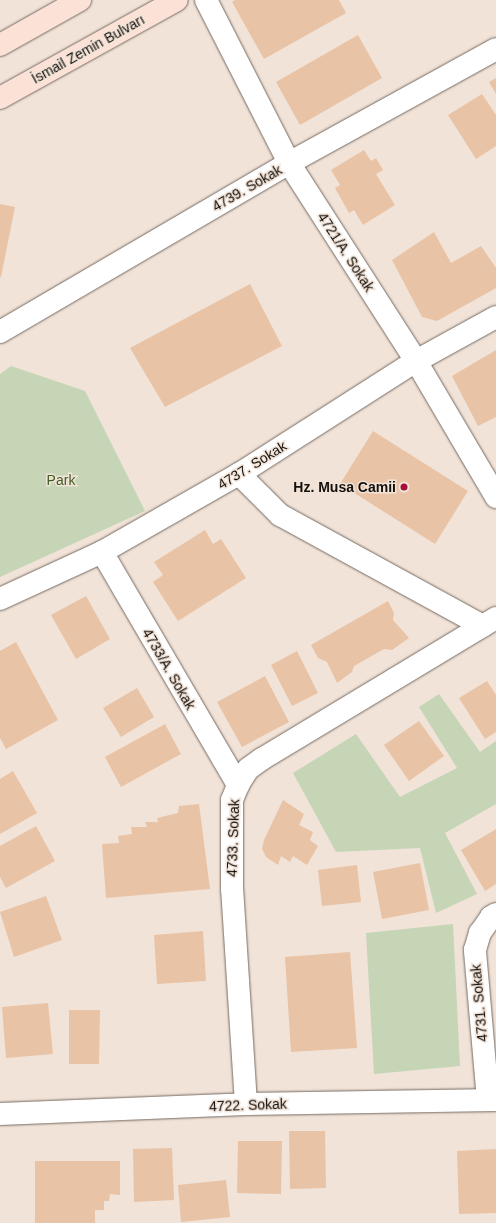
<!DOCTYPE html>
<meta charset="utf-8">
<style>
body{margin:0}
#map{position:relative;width:496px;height:1223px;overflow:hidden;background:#f1e3d8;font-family:Helvetica,sans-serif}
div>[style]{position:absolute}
.green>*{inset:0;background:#c5d5b6}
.building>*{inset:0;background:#e9c3a6}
.roads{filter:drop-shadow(0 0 1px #766a61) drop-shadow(0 0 1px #766a61)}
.street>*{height:22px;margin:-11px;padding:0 11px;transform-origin:11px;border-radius:11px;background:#fff}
.secondary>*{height:22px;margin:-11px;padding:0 11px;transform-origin:11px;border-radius:11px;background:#fce2d6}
.dots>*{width:11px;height:11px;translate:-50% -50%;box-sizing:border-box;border:2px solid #f1e3d8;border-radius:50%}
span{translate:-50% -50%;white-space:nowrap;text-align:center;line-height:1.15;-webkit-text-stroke:3px #f1e3d8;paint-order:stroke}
.street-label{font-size:14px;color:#130f0b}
.park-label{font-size:14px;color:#435d24}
.poi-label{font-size:14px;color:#130f0b;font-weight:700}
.right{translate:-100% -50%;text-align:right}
</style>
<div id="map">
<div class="green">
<i style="clip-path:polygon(11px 366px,85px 391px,145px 511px,0 577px,0 374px)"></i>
<i style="clip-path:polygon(439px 694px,480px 752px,496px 741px,496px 804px,445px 833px,477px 894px,436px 913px,420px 848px,336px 852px,293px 773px,356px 734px,400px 797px,457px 768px,419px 707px)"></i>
<i style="clip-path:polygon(453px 924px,460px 1066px,374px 1074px,366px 933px)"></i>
</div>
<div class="building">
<i style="clip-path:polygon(235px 0,339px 0,346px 13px,264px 59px,232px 2px)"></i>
<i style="clip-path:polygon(358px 35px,382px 78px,300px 125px,276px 82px)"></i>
<i style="clip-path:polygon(496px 78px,496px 94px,489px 82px)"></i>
<i style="clip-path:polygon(482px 94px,496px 115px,496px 146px,476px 159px,448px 115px)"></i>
<i style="clip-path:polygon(364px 150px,371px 161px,376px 158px,383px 170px,376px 174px,395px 205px,363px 225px,354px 210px,349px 213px,335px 188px,340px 185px,331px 170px)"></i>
<i style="clip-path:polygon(0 204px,15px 207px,1px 277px,0 277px)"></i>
<i style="clip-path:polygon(434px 232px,451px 263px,481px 246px,496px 268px,496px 288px,437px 321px,422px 317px,392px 260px)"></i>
<i style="clip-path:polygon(250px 284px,282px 346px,165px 407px,130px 348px)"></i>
<i style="clip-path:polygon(496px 350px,496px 417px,478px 426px,452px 376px)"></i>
<i style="clip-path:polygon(373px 431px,468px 491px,435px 544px,340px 484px)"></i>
<i style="clip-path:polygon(205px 530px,213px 544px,221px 539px,246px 578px,178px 621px,153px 582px,163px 575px,154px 562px)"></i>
<i style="clip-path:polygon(86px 596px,110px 639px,76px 659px,51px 615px)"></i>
<i style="clip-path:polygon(388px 601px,394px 613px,393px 620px,409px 638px,392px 650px,384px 649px,354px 666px,352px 672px,337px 683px,327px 662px,318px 658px,311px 645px)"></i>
<i style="clip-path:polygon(16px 642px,58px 720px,6px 749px,0 738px,0 651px)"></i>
<i style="clip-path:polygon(297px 651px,318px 693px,292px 706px,271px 665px)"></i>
<i style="clip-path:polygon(265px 676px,289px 722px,242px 747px,217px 702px)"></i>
<i style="clip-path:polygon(487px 681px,496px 695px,496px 732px,485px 739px,459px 698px)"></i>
<i style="clip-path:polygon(137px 688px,154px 717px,121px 737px,103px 708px)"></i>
<i style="clip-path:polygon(419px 721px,444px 756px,409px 781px,384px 745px)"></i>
<i style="clip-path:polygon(165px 724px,181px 754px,121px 787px,105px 757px)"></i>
<i style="clip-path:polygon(13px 771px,37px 813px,0 834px,0 779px)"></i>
<i style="clip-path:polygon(283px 800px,304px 814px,299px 825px,313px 832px,310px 840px,318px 846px,307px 865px,293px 856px,290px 862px,281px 856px,278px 865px,266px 857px,262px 849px,264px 840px)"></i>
<i style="clip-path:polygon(199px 804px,210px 889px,106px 898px,102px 844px,119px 843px,118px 836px,132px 834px,131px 827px,147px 827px,145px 822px,158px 822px,157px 818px,178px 813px,179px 806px)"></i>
<i style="clip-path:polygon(36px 826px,55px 861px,6px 888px,0 877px,0 846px)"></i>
<i style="clip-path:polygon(496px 829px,496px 884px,485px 891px,461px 850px)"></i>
<i style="clip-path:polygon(420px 863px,429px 910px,382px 919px,373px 872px)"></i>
<i style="clip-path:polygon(357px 865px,361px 902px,322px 906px,318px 870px)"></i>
<i style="clip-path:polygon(46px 896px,62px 940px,14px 957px,0 912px)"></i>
<i style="clip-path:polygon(203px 931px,206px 981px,157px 984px,154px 935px)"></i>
<i style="clip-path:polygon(350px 952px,357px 1048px,291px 1052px,285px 957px)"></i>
<i style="clip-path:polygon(48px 1003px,53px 1054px,6px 1058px,2px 1007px)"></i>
<i style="clip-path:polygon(69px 1010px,100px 1010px,99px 1064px,69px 1064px)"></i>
<i style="clip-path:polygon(289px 1131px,325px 1131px,326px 1188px,290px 1189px)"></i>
<i style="clip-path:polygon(238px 1141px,282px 1141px,281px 1194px,237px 1193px)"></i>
<i style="clip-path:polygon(172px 1148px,174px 1200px,134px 1202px,133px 1149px)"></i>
<i style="clip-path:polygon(496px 1149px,496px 1213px,459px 1214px,457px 1151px)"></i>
<i style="clip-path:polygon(35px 1161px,120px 1161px,120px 1195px,110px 1194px,109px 1201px,104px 1201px,104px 1210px,95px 1210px,95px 1223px,35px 1223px)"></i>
<i style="clip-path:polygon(226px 1180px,230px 1217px,181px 1222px,178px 1185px)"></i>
</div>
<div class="roads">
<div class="street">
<i style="left:206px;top:0;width:183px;rotate:63deg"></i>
<i style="left:289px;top:163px;width:235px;rotate:57.3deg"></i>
<i style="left:416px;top:361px;width:158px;rotate:59.5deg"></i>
<i style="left:0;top:332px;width:335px;rotate:-30.3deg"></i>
<i style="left:289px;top:163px;width:236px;rotate:-28.8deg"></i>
<i style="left:239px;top:474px;width:58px;rotate:45deg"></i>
<i style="left:280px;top:515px;width:231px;rotate:28.7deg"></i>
<i style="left:102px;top:552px;width:270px;rotate:59.7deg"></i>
<i style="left:0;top:599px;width:112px;rotate:-24.7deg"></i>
<i style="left:102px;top:552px;width:158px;rotate:-29.7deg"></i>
<i style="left:239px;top:474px;width:210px;rotate:-32.6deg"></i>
<i style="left:416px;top:361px;width:91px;rotate:-28.8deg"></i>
<i style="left:488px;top:1100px;width:151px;rotate:-95deg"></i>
<i style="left:475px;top:950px;width:18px;rotate:-74deg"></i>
<i style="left:480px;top:933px;width:19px;rotate:-55deg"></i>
<i style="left:491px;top:917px;width:6px;rotate:-31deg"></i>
<i style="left:246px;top:1104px;width:215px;rotate:-93.7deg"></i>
<i style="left:232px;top:889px;width:89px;rotate:-90deg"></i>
<i style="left:232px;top:800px;width:16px;rotate:-68deg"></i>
<i style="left:238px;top:785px;width:19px;rotate:-58deg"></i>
<i style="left:248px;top:769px;width:17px;rotate:-36deg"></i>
<i style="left:262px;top:759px;width:273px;rotate:-31.1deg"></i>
<i style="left:0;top:1114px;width:246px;rotate:-2.3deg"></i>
<i style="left:246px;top:1104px;width:250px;rotate:-0.9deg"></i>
</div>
<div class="secondary">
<i style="left:0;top:45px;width:92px;rotate:-29.4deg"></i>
<i style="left:0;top:98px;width:202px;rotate:-29deg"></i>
</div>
</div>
<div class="dots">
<i style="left:404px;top:487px;background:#a70e3a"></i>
</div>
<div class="street-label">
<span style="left:88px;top:49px;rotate:-29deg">İsmail Zemin Bulvarı</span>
<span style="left:247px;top:188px;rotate:-30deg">4739. Sokak</span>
<span style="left:346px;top:252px;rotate:57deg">4721/A. Sokak</span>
<span style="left:252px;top:465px;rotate:-32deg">4737. Sokak</span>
<span style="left:169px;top:669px;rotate:60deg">4733/A. Sokak</span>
<span style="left:233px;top:838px;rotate:-88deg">4733. Sokak</span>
<span style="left:479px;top:1003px;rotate:-95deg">4731. Sokak</span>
<span style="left:248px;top:1105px;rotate:-2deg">4722. Sokak</span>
</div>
<div class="park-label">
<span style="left:61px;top:480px">Park</span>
</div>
<div class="poi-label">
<span class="right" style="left:396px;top:487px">Hz. Musa Camii</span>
</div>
</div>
